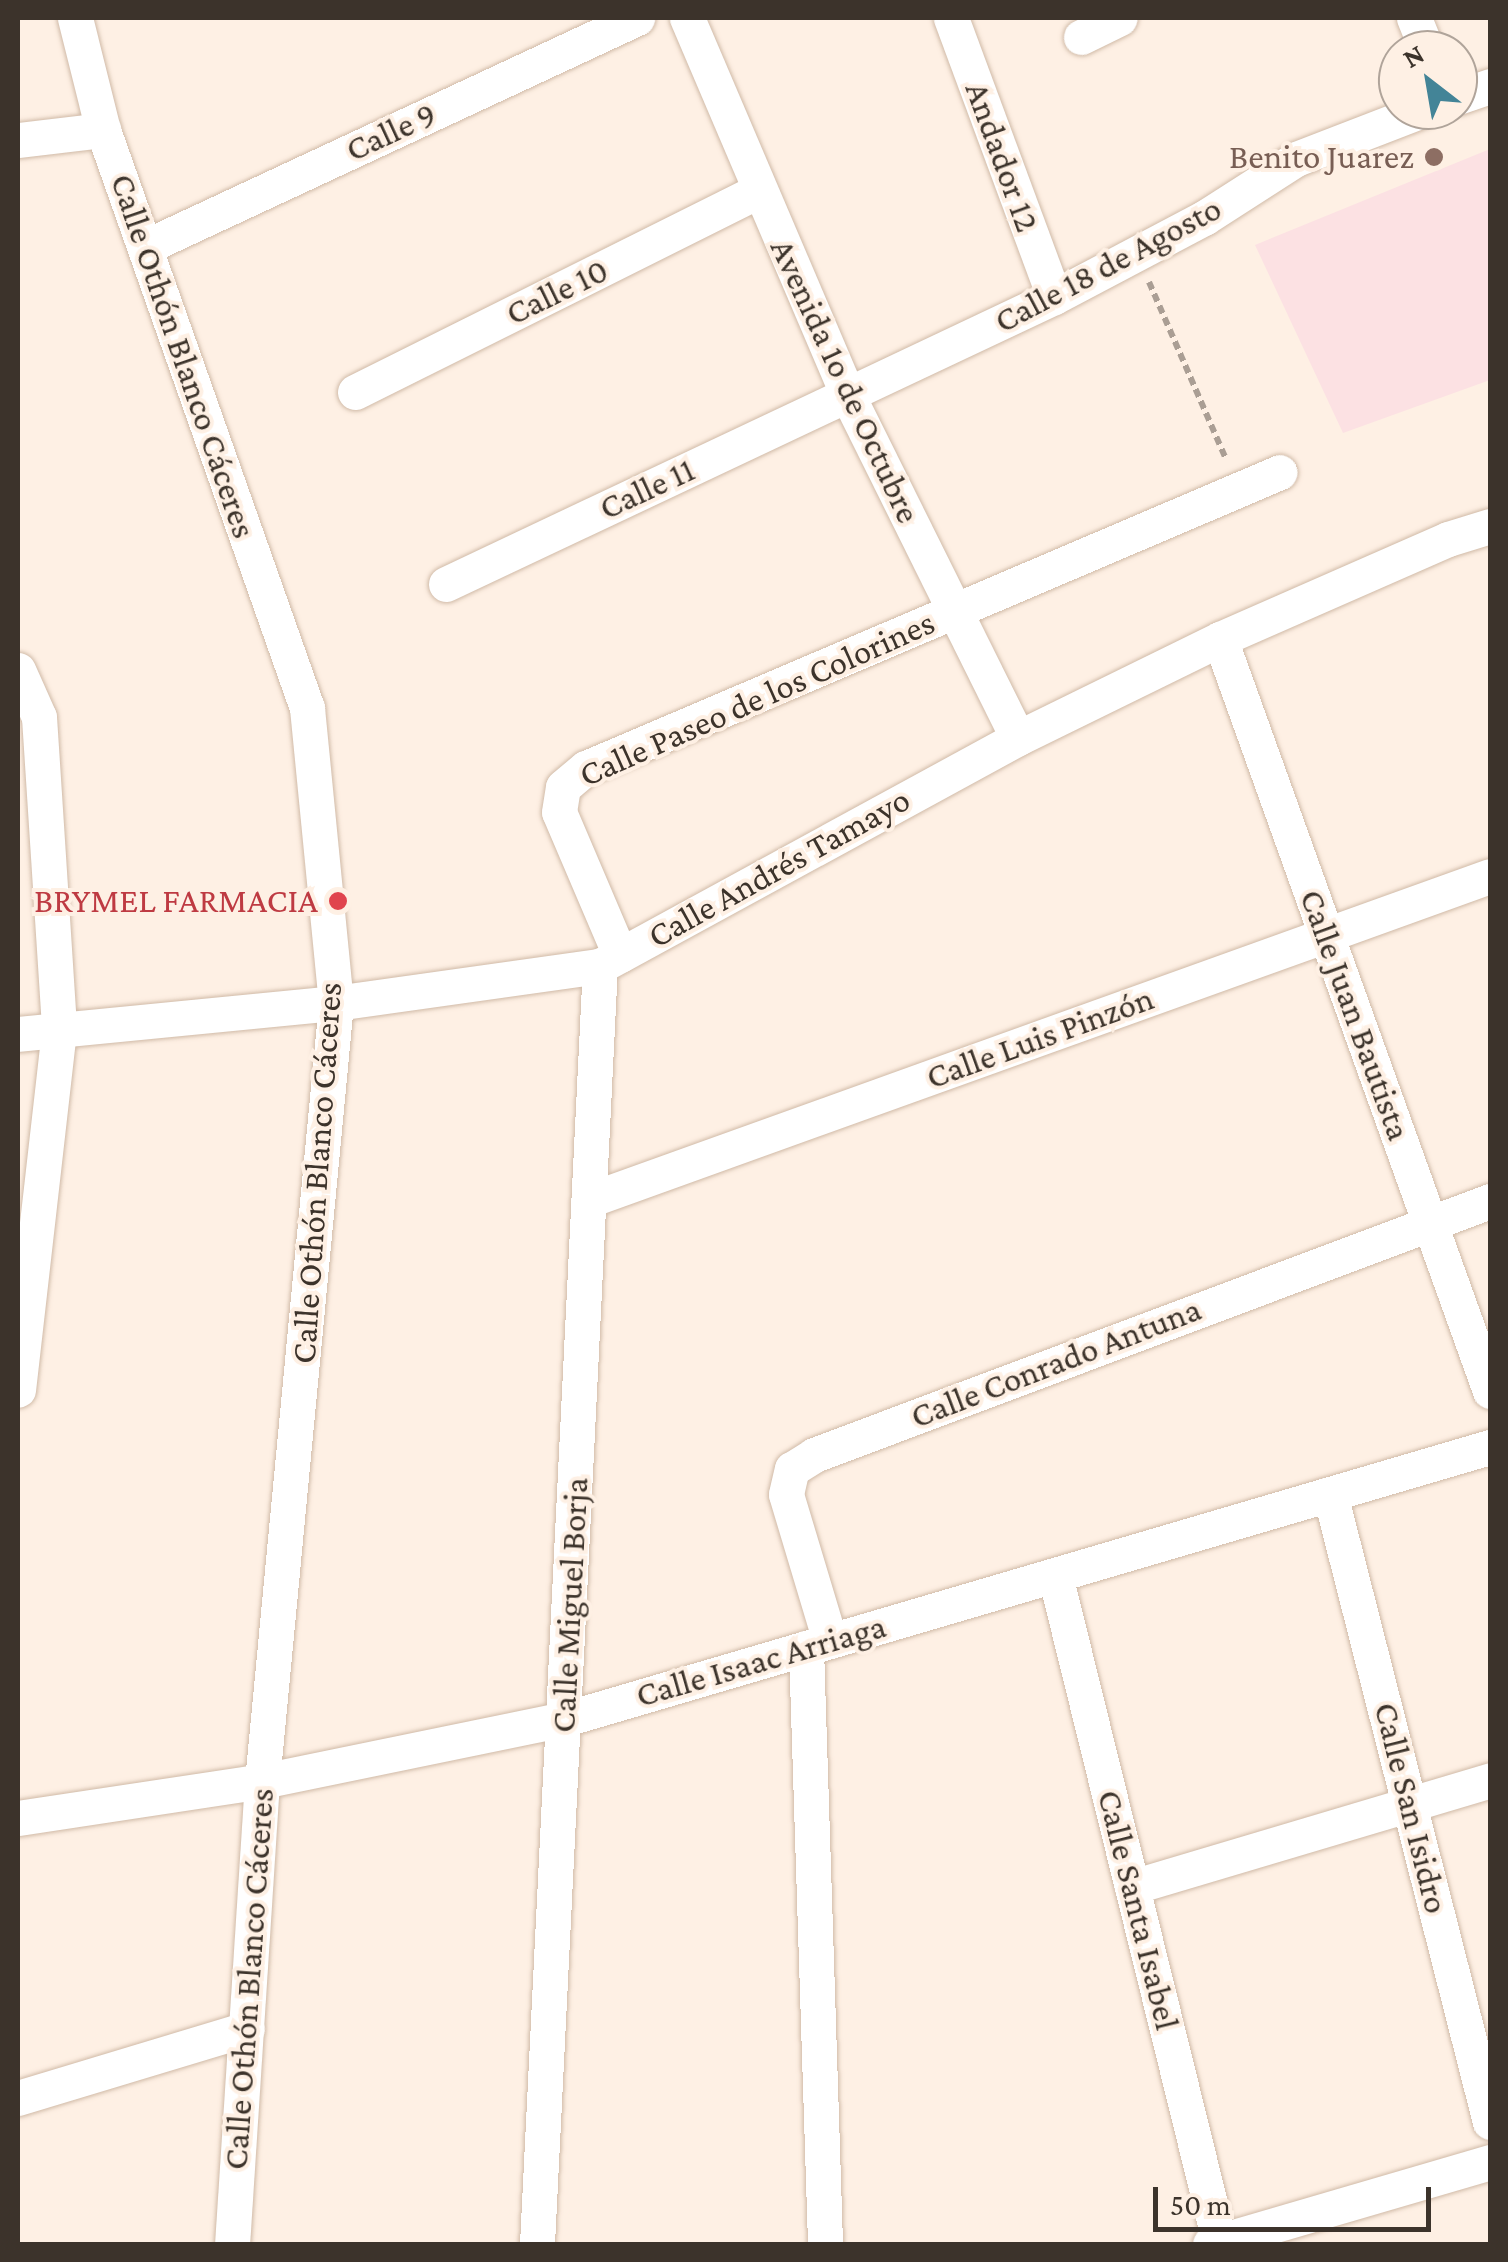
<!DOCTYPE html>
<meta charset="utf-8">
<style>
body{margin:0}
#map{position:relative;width:1508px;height:2262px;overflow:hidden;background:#fef0e4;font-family:"Crimson Pro",serif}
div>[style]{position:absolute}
.education>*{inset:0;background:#fce1e3}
.path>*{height:6px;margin-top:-3px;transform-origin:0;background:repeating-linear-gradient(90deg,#aa9e94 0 8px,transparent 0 13px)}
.roads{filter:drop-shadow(0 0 2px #d0baa7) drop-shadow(0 0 2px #d0baa7)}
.minor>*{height:35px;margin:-17.5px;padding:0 17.5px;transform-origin:17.5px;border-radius:17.5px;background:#fff}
.dots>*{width:28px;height:28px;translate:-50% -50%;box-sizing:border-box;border:5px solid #fef0e4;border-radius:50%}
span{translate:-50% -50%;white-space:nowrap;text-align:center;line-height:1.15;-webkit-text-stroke:8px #fef0e4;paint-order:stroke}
.street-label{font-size:35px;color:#3c332b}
.education-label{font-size:35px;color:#785e54}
.right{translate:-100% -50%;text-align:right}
.health-label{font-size:35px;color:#be3a42}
.frame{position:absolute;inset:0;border:20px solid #3c332b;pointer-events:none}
.north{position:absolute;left:1378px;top:30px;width:100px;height:100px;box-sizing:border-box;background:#fef0e4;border:2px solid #b0a49a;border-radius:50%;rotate:329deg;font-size:28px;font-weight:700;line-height:40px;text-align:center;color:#3c332b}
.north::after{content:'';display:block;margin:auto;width:35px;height:45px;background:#438497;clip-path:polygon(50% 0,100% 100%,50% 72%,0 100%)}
.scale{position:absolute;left:1153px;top:2187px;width:278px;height:45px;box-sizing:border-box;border:5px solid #3c332b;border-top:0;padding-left:12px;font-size:30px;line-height:35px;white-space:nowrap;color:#3c332b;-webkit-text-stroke:8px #fef0e4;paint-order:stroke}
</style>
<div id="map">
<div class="education">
<i style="clip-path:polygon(1490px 149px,1490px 380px,1343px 433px,1255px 245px)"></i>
</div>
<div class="path">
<i style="left:1149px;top:282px;width:193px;rotate:66.5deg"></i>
</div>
<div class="roads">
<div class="minor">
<i style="left:75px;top:18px;width:115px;rotate:76deg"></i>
<i style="left:103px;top:130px;width:613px;rotate:70.56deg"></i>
<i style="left:307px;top:708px;width:296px;rotate:84.4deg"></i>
<i style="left:336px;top:1003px;width:782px;rotate:95.43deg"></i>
<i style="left:262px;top:1781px;width:464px;rotate:93.7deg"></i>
<i style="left:687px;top:18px;width:409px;rotate:66.9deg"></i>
<i style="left:847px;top:394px;width:384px;rotate:63.6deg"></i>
<i style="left:951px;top:18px;width:297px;rotate:69.7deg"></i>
<i style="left:1414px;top:18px;width:35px;rotate:68deg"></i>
<i style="left:1081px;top:37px;width:43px;rotate:-26deg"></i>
<i style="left:1458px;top:97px;width:34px;rotate:-19deg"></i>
<i style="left:18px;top:140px;width:86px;rotate:-6.7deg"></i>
<i style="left:145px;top:247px;width:543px;rotate:-24.96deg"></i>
<i style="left:355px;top:392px;width:450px;rotate:-26.5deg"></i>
<i style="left:446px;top:584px;width:672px;rotate:-25.27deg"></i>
<i style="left:1054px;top:297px;width:170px;rotate:-27.8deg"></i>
<i style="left:1204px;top:218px;width:109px;rotate:-32.7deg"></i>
<i style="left:1296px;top:159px;width:136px;rotate:-21.1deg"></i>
<i style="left:1220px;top:639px;width:799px;rotate:70.25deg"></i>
<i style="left:18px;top:670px;width:51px;rotate:65.9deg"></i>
<i style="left:39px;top:717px;width:314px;rotate:86.3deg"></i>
<i style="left:59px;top:1030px;width:362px;rotate:96.5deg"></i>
<i style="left:620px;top:955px;width:155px;rotate:-113.1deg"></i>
<i style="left:559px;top:812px;width:25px;rotate:-81deg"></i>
<i style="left:563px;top:787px;width:30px;rotate:-40deg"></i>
<i style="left:586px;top:768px;width:754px;rotate:-23.1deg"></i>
<i style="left:18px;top:1034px;width:320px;rotate:-5.6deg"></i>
<i style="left:336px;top:1003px;width:267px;rotate:-8deg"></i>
<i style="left:600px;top:966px;width:476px;rotate:-28.6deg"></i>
<i style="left:1018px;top:738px;width:225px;rotate:-26.1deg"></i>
<i style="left:1220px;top:639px;width:249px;rotate:-23.7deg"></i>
<i style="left:1448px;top:539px;width:44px;rotate:-17.2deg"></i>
<i style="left:589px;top:1200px;width:957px;rotate:-19.78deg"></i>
<i style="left:1330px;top:1494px;width:648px;rotate:75.71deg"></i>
<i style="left:1055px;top:1575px;width:689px;rotate:76.15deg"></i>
<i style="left:830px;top:1641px;width:153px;rotate:-106.7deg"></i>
<i style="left:786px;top:1494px;width:26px;rotate:-77deg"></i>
<i style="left:792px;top:1469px;width:26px;rotate:-32deg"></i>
<i style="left:814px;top:1455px;width:722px;rotate:-20.59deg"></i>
<i style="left:806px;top:1648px;width:596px;rotate:88.17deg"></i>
<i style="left:18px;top:1818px;width:247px;rotate:-8.6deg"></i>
<i style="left:262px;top:1781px;width:309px;rotate:-11.6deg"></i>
<i style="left:565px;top:1719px;width:964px;rotate:-16.39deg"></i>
<i style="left:1132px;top:1887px;width:374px;rotate:-16.6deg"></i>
<i style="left:18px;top:2098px;width:239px;rotate:-16.8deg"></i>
<i style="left:537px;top:2244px;width:1280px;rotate:-87.18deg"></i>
<i style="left:1210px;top:2244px;width:292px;rotate:-16.3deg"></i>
</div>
</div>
<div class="dots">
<i style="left:1434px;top:157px;background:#8d6e63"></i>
<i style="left:338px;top:901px;background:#e0444e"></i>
</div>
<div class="street-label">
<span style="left:391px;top:132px;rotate:-25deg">Calle 9</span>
<span style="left:1002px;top:157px;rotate:70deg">Andador 12</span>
<span style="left:1108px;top:265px;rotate:-28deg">Calle 18 de Agosto</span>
<span style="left:557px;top:292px;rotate:-26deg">Calle 10</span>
<span style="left:183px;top:356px;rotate:71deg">Calle Othón Blanco Cáceres</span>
<span style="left:845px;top:381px;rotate:65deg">Avenida 1o de Octubre</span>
<span style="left:647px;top:489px;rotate:-25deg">Calle 11</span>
<span style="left:757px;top:699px;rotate:-24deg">Calle Paseo de los Colorines</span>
<span style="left:779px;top:868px;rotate:-29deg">Calle Andrés Tamayo</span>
<span style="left:1355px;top:1015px;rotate:70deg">Calle Juan Bautista</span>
<span style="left:1040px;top:1038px;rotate:-20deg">Calle Luis Pinzón</span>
<span style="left:317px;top:1173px;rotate:-86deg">Calle Othón Blanco Cáceres</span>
<span style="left:1056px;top:1363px;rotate:-21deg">Calle Conrado Antuna</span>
<span style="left:570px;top:1605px;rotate:-87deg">Calle Miguel Borja</span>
<span style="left:761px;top:1661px;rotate:-16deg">Calle Isaac Arriaga</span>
<span style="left:1411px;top:1808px;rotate:76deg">Calle San Isidro</span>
<span style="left:1138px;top:1910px;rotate:76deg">Calle Santa Isabel</span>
<span style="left:249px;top:1979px;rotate:-86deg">Calle Othón Blanco Cáceres</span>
</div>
<div class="education-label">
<span class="right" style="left:1414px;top:157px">Benito Juarez</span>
</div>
<div class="health-label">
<span class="right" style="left:318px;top:901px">BRYMEL FARMACIA</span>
</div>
<div class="frame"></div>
<div class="north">N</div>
<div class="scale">50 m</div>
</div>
